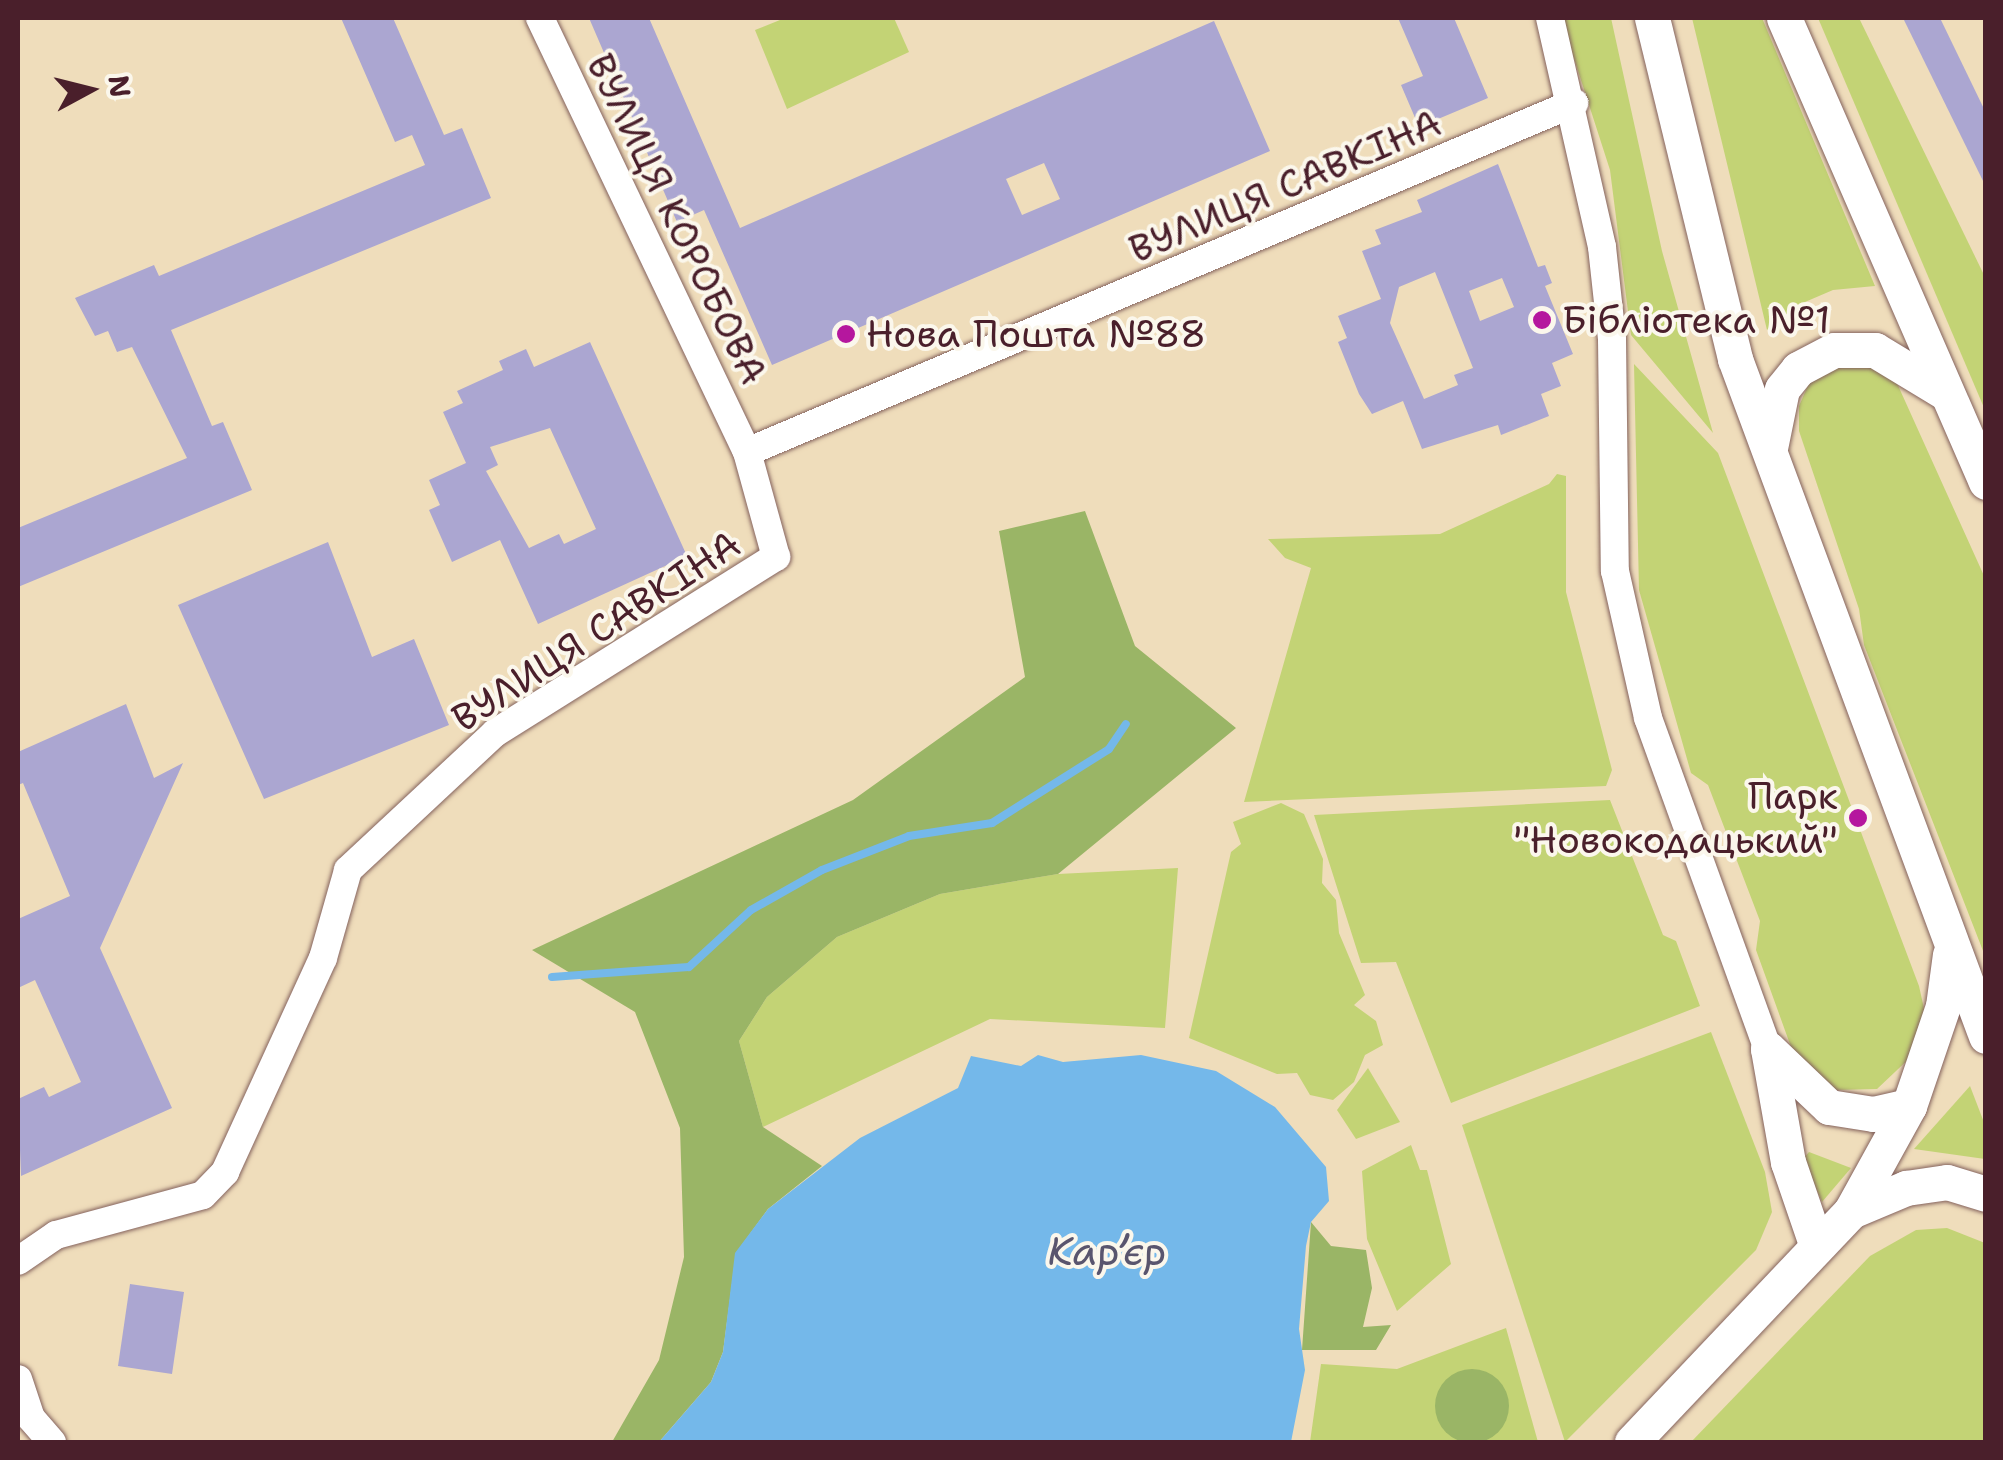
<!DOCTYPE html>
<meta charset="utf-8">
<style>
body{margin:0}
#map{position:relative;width:2003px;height:1460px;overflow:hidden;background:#efddbb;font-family:"Shantell Sans",sans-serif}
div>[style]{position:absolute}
.green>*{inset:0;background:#c3d375}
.forest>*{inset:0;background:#9ab566}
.round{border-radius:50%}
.water>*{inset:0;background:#74b8ea}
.stream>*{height:8px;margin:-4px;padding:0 4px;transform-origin:4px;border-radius:4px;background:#74b8ea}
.building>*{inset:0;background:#aba6d1}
.roads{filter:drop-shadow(0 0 2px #84625d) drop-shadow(0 0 2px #84625d)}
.minor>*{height:28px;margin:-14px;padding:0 14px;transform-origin:14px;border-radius:14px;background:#fff}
.major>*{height:35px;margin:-17.5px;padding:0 17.5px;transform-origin:17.5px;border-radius:17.5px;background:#fff}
.dots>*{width:28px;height:28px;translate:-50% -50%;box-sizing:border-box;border:5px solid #fbf7ec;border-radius:50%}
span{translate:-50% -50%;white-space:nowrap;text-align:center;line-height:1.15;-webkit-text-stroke:8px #fbf7ec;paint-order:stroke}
.street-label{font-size:38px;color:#4a1f2b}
.poi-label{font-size:38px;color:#4a1f2b}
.left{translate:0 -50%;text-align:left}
.right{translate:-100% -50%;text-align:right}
.water-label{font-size:40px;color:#59556e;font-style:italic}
.frame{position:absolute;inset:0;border:20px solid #4a1f2b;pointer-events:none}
.north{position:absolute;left:40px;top:40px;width:100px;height:100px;-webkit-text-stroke:8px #fbf7ec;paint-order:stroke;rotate:83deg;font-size:28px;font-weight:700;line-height:40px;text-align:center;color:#4a1f2b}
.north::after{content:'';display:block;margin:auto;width:35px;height:45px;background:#4a1f2b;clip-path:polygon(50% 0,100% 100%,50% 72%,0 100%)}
</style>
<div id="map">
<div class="green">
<i style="clip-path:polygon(785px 18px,894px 18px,909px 52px,787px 109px,755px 30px)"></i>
<i style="clip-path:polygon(1561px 18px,1611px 18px,1662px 251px,1713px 433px,1631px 335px,1610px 170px)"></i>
<i style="clip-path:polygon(1692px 18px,1762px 18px,1875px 286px,1833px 290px,1798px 305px,1767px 330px)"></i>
<i style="clip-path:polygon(1818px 18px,1859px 18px,1985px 277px,1985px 410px)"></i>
<i style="clip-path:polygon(1634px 364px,1718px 453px,1919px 986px,1925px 1013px,1914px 1054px,1877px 1089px,1835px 1090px,1791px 1047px,1756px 950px,1760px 921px,1708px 785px,1691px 773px,1639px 590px)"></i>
<i style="clip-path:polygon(1831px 366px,1875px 366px,1896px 381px,1985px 578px,1985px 956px,1864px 645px,1859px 609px,1799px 431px,1799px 406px,1809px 383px)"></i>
<i style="clip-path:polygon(1557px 474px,1566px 476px,1566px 592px,1612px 770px,1606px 786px,1244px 802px,1311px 568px,1285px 558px,1268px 539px,1440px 534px,1549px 484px)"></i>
<i style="clip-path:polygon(1610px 800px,1663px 935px,1676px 941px,1700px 1006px,1451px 1103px,1396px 962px,1361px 963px,1314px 815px)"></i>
<i style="clip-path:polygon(1281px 803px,1304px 814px,1323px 859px,1322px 883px,1336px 900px,1339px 933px,1365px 995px,1354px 1005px,1376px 1021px,1383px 1045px,1365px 1055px,1354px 1082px,1333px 1100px,1310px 1095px,1297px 1073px,1277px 1074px,1189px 1038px,1231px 852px,1241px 844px,1233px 822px)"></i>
<i style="clip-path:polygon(1178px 868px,1165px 1028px,990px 1019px,763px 1127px,739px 1041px,767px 997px,837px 937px,940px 894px,1058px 874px)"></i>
<i style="clip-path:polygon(1711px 1032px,1765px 1172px,1772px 1212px,1756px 1250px,1565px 1442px,1462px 1125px)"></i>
<i style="clip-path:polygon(1368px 1068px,1400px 1122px,1356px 1139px,1337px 1110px)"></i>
<i style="clip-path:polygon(1970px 1086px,1985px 1125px,1985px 1159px,1914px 1149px)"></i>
<i style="clip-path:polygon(1411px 1145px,1420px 1170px,1427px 1170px,1451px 1264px,1397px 1311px,1367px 1239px,1362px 1171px)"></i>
<i style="clip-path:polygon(1809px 1152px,1851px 1168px,1822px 1202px,1803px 1159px)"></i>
<i style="clip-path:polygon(1947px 1228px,1985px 1243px,1985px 1442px,1691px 1442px,1870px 1256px,1916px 1230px)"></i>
<i style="clip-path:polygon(1506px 1328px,1538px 1442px,1310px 1442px,1321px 1364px,1397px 1369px)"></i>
</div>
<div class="forest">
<i style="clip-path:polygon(1085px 511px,1135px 646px,1236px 728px,1058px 874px,940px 894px,837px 937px,767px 997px,739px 1041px,763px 1127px,822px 1166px,768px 1209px,736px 1253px,723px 1352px,711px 1382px,659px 1442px,612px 1442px,659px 1360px,684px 1257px,680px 1128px,635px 1012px,532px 950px,853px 800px,1025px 677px,999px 531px)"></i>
<i style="clip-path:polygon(1311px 1222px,1331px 1246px,1366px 1250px,1372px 1288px,1363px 1327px,1391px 1325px,1376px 1350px,1302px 1350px)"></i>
<i class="round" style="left:1435px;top:1369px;width:74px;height:74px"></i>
</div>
<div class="water">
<i style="clip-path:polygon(1038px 1055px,1063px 1062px,1141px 1055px,1216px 1071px,1275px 1107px,1326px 1167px,1329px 1201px,1311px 1222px,1306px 1246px,1299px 1329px,1305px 1370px,1291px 1442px,659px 1442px,711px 1382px,723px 1352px,735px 1253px,768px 1209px,860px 1138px,958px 1088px,971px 1056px,1021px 1066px)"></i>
</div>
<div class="stream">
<i style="left:552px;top:977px;width:137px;rotate:-4.2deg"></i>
<i style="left:689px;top:967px;width:84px;rotate:-42.6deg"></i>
<i style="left:751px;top:910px;width:81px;rotate:-29.4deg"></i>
<i style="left:822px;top:870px;width:93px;rotate:-21.3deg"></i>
<i style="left:909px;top:836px;width:84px;rotate:-8.9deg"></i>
<i style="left:992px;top:823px;width:138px;rotate:-32.3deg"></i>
<i style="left:1109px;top:749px;width:30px;rotate:-56deg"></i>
</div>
<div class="building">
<i style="clip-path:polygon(341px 18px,393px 18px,444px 135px,462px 128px,491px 198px,171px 330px,212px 426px,223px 422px,252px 490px,18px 587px,18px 528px,187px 458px,132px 347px,117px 352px,108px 331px,95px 336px,75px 298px,154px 265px,159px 276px,425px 165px,412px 135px,395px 142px)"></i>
<i style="clip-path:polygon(evenodd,589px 18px,649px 18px,740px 228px,1214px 21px,1270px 151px,772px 365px,704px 210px,677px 222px,589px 18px,1044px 163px,1060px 199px,1022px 215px,1006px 179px,1044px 163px)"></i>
<i style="clip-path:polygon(1398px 18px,1454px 18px,1488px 98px,1419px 127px,1401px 85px,1423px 76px)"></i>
<i style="clip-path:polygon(1903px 18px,1940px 18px,1986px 113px,1986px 187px)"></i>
<i style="clip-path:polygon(evenodd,1498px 164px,1538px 267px,1545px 265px,1552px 283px,1545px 286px,1573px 354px,1552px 363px,1561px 386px,1541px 394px,1549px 416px,1501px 435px,1498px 425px,1422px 449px,1403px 401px,1372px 414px,1359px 394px,1338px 342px,1347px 338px,1338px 316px,1381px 299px,1362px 251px,1381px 244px,1375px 230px,1422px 212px,1417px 200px,1498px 164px,1435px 272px,1473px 368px,1454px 375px,1458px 385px,1424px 399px,1390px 323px,1399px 287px,1435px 272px,1498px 164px,1502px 278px,1514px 307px,1480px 321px,1469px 291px,1502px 278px)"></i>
<i style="clip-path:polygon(evenodd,590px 342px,687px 556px,538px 624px,500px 540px,452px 562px,429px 510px,440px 505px,429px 480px,466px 463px,443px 412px,463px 403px,457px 391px,503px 370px,499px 361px,526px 349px,534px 367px,590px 342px,550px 428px,596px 529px,564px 544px,559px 534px,529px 548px,486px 471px,498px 465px,490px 447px,550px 428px)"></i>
<i style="clip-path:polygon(328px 542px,372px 657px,414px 639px,449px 725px,264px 799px,178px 605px)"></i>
<i style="clip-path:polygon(126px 704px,154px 778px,183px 763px,100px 948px,172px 1108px,21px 1176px,18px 1099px,44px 1087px,49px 1097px,81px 1082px,35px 980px,18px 988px,18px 919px,70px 896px,23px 783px,18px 785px,18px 752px)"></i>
<i style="clip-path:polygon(130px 1284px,184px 1292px,172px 1374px,118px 1366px)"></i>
</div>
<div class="roads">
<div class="minor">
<i style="left:1550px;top:18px;width:235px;rotate:77.2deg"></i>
<i style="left:1602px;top:247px;width:93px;rotate:83.8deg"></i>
<i style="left:1612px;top:339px;width:232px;rotate:89.3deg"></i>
<i style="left:1615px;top:571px;width:151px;rotate:77.3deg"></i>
<i style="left:1648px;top:718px;width:352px;rotate:70.1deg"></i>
<i style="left:747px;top:452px;width:898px;rotate:-22.88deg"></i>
<i style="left:18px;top:1261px;width:46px;rotate:-34.4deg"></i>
<i style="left:56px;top:1235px;width:152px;rotate:-15.2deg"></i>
<i style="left:203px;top:1195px;width:32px;rotate:-46deg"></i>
<i style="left:225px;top:1172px;width:235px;rotate:-65.4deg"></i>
<i style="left:323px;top:958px;width:91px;rotate:-74.1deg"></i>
<i style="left:348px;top:870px;width:201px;rotate:-43deg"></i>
<i style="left:495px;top:733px;width:332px;rotate:-32.1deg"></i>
<i style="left:776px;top:557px;width:109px;rotate:-105.4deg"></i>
<i style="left:747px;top:452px;width:481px;rotate:-115.5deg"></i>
<i style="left:18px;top:1379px;width:41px;rotate:71.6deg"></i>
<i style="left:31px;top:1418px;width:32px;rotate:49deg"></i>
</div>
<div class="major">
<i style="left:1652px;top:18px;width:351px;rotate:76.3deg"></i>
<i style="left:1735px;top:359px;width:722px;rotate:69.66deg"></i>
<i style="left:1784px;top:18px;width:506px;rotate:66.47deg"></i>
<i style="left:1770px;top:448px;width:60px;rotate:-78.5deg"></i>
<i style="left:1782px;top:389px;width:26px;rotate:-51deg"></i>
<i style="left:1798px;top:369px;width:41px;rotate:-27.8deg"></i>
<i style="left:1834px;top:350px;width:41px"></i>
<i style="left:1875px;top:350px;width:83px;rotate:31.2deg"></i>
<i style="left:1768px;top:1049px;width:115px;rotate:80deg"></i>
<i style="left:1788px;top:1162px;width:87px;rotate:71.1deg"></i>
<i style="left:1768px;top:1049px;width:84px;rotate:43.6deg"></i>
<i style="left:1829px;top:1107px;width:45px;rotate:9deg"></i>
<i style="left:1873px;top:1114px;width:37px;rotate:-13deg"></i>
<i style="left:1851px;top:1211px;width:60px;rotate:-22.7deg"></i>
<i style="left:1906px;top:1188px;width:41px;rotate:-8.3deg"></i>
<i style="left:1947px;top:1182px;width:41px;rotate:17.1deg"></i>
<i style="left:1632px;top:1442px;width:318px;rotate:-46.5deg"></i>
<i style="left:1851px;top:1211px;width:120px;rotate:-61.1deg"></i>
<i style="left:1909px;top:1106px;width:106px;rotate:-71.2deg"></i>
<i style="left:1943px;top:1006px;width:52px;rotate:-82.3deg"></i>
</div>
</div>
<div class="dots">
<i style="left:1542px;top:320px;background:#b5179e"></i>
<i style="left:846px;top:334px;background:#b5179e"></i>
<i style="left:1858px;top:818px;background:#b5179e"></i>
</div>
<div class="street-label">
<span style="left:1285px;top:186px;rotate:-23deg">ВУЛИЦЯ САВКІНА</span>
<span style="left:677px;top:219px;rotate:64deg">ВУЛИЦЯ КОРОБОВА</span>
<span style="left:596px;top:631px;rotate:-33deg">ВУЛИЦЯ САВКІНА</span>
</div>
<div class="poi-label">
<span class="left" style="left:1562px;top:320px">Бібліотека №1</span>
<span class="left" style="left:866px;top:334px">Нова Пошта №88</span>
<span class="right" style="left:1838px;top:818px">Парк<br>"Новокодацький"</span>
</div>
<div class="water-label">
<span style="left:1107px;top:1251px">Кар’єр</span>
</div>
<div class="frame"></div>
<div class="north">N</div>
</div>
